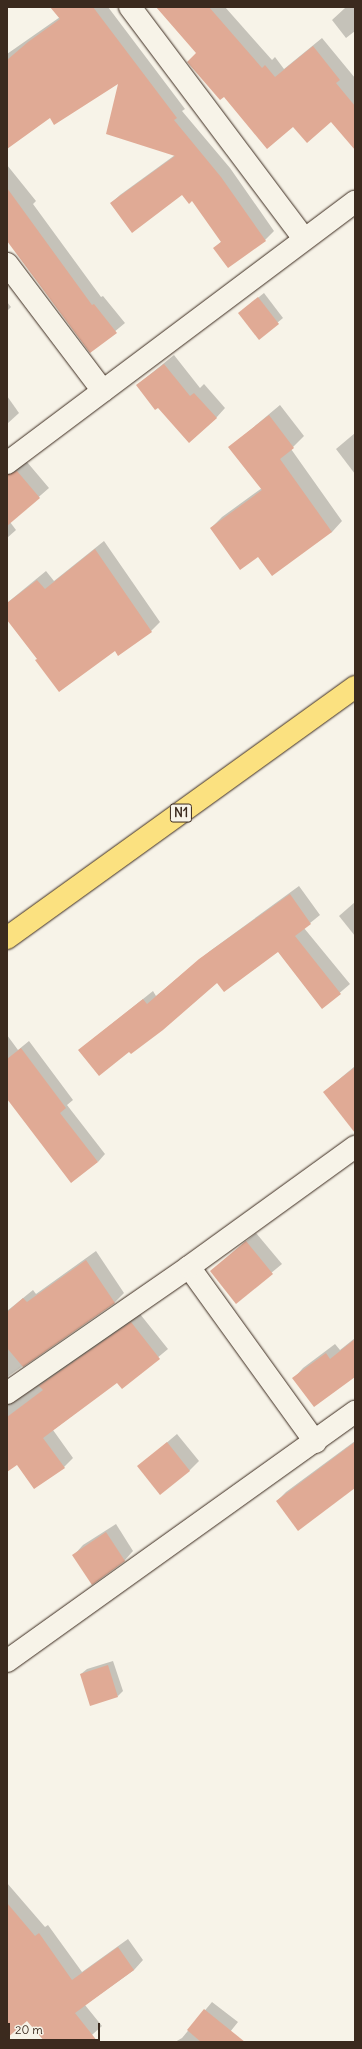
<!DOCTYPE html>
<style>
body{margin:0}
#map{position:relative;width:362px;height:2049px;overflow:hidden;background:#f7f3e8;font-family:Delius,sans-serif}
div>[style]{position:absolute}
.shadow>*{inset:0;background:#0003}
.building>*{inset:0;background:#e0aa95}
.roads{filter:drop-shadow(0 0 1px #3b2a1e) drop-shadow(0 0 1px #3b2a1e)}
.street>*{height:22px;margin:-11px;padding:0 11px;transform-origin:11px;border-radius:11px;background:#f7f3e8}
.highway>*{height:22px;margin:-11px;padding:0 11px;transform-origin:11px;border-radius:11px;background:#fbe180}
span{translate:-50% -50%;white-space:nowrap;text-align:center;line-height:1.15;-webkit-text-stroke:3.5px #f7f3e8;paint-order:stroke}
.shield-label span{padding:1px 3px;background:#f7f3e8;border:1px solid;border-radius:3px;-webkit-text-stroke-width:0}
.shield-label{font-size:13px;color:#3b2a1e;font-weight:700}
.frame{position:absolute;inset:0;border:8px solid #3b2a1e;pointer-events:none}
.scale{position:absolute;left:8px;top:2023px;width:92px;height:18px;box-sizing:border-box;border:2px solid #3b2a1e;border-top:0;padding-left:5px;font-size:12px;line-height:14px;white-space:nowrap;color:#3b2a1e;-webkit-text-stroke:3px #f7f3e8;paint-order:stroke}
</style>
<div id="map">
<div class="shadow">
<i style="clip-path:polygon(52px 7px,108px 7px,185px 109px,182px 111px,230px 168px,274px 231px,265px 240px,214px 248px,222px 241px,192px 199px,182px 194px,111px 203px,120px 195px,175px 155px,120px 81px,50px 117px,7px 148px,7px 54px,60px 17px)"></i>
<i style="clip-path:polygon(157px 7px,225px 7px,272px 60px,275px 57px,284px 69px,322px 38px,355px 78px,355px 148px,331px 121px,293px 126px,197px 53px)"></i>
<i style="clip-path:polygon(344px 7px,355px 7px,355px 31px,346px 38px,332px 20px,345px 8px)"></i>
<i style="clip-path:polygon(7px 165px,36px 201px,33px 204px,101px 297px,103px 296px,125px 323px,90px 352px,7px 239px)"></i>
<i style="clip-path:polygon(264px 293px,283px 318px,259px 338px,245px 308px)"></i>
<i style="clip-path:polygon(7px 302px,11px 307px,7px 311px)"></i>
<i style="clip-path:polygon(174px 355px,200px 388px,204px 384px,225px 408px,216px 418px,158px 406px,137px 385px)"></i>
<i style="clip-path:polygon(7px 396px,19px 413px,7px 424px)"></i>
<i style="clip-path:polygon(280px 405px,304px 436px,291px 449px,342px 521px,332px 532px,258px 556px,211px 528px,222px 517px,262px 488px,230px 447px)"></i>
<i style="clip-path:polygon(355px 433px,355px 474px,336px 449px)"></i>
<i style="clip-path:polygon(27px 462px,49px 488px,10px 522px,16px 530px,7px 538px,7px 473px,16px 466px)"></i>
<i style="clip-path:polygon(104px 541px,160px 622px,151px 631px,38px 659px,7px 619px,7px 603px,46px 571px,54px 581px)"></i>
<i style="clip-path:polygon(299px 886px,320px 915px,304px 928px,350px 984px,322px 1008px,278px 951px,218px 982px,129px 1050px,79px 1050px,153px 991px,156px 996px,210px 951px)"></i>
<i style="clip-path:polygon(355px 902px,355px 936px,339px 916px)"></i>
<i style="clip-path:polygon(7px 1035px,18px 1050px,29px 1041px,73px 1100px,67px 1105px,105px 1154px,98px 1162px,7px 1098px)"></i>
<i style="clip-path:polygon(355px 1066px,355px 1116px,324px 1092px)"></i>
<i style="clip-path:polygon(256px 1233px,282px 1264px,236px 1302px,211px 1271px)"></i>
<i style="clip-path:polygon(96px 1251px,124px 1293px,115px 1302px,7px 1377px,7px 1311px,33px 1290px,36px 1294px)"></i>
<i style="clip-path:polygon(140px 1314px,168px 1349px,122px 1387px,118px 1381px,53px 1430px,73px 1458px,64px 1467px,17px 1463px,7px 1471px,7px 1392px,17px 1397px,24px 1395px)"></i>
<i style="clip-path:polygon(355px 1338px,355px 1376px,294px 1378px,303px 1368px,335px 1344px,340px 1350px)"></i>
<i style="clip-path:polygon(177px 1434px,199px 1461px,189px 1471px,139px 1466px)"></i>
<i style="clip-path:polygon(355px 1441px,355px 1483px,277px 1501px,286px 1492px)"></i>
<i style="clip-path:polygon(116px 1524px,133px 1551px,124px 1561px,74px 1555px,83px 1545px)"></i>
<i style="clip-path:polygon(113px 1661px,123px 1691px,118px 1696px,81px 1674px,87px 1669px)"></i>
<i style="clip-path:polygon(7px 1883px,45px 1927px,48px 1925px,82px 1972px,128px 1939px,143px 1960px,134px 1970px,85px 2005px,102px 2026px,84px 2042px,46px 2042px,27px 2019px,7px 2037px)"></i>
<i style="clip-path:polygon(212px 2002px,238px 2022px,222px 2042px,175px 2042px,182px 2038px)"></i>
</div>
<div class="building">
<i style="clip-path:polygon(50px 7px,93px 7px,177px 118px,174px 120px,221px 177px,266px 241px,228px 268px,213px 248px,221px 242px,192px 201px,189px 204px,182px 195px,132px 233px,110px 203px,175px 156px,106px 134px,118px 84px,54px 125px,50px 118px,7px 149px,7px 60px,28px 42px,60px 19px)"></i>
<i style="clip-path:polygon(156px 7px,209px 7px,262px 68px,265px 65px,275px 77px,313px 46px,340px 80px,336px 83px,355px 106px,355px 150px,331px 122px,307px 143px,293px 127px,267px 149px,224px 97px,220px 100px,188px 63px,187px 62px,196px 53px)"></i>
<i style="clip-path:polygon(7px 188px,92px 305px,94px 304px,117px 333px,90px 353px,7px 241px)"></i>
<i style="clip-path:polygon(258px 297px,279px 324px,259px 340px,238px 313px)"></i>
<i style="clip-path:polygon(164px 364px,190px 396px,194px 393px,217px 418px,189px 443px,158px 408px,155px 410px,136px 385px)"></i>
<i style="clip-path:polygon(269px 415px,294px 448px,280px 459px,332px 532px,272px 576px,258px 557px,240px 570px,210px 528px,262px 490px,228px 447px)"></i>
<i style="clip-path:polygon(17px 471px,40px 498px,7px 526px,7px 475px)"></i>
<i style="clip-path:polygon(95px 549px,152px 632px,118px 656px,115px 651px,59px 692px,35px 660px,37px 659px,7px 620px,7px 603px,37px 580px,45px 589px)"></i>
<i style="clip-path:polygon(290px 894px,311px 924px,295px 936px,341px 994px,322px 1009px,278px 952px,224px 992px,217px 983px,163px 1030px,131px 1054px,129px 1052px,99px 1076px,78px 1050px,143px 999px,147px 1004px,199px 959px)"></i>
<i style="clip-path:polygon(21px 1048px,66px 1108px,60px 1113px,98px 1162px,71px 1183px,7px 1099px,7px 1059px)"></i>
<i style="clip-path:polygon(355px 1067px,355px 1133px,323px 1092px)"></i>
<i style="clip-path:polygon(246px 1241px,273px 1274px,236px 1304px,210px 1271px)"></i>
<i style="clip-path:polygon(86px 1260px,115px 1303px,23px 1367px,7px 1348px,7px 1312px,23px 1298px,27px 1302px)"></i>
<i style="clip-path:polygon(131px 1322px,160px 1359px,122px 1389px,117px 1383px,43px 1438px,65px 1468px,34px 1489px,17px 1465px,7px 1472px,7px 1417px,43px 1390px,39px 1386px)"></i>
<i style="clip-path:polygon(355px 1339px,355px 1377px,314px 1407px,292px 1378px,326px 1353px,330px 1359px)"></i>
<i style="clip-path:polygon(167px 1442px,190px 1471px,160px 1495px,137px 1466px)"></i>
<i style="clip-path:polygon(355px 1442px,355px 1488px,298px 1531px,276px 1501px)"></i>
<i style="clip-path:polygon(106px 1532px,125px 1561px,92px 1585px,72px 1555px)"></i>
<i style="clip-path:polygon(108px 1665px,118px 1697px,90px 1706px,80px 1674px)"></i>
<i style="clip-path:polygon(7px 1903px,35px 1936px,39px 1933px,72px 1980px,118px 1947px,134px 1970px,75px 2013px,98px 2042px,45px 2042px,27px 2021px,7px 2038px)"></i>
<i style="clip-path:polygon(204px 2009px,245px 2042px,201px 2042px,187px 2030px)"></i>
</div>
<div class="roads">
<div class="street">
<i style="left:130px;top:7px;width:290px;rotate:53.1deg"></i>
<i style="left:7px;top:264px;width:159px;rotate:52.9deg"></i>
<i style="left:7px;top:463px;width:435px;rotate:-36.9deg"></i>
<i style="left:189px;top:1267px;width:216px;rotate:54.2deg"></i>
<i style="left:7px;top:1393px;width:221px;rotate:-34.7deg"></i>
<i style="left:189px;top:1267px;width:205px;rotate:-35.9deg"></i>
<i style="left:7px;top:1661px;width:428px;rotate:-35.6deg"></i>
</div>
<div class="highway">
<i style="left:7px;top:938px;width:429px;rotate:-35.8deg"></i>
</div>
</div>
<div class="shield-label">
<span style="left:181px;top:813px">N1</span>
</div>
<div class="frame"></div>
<div class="scale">20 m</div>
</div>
